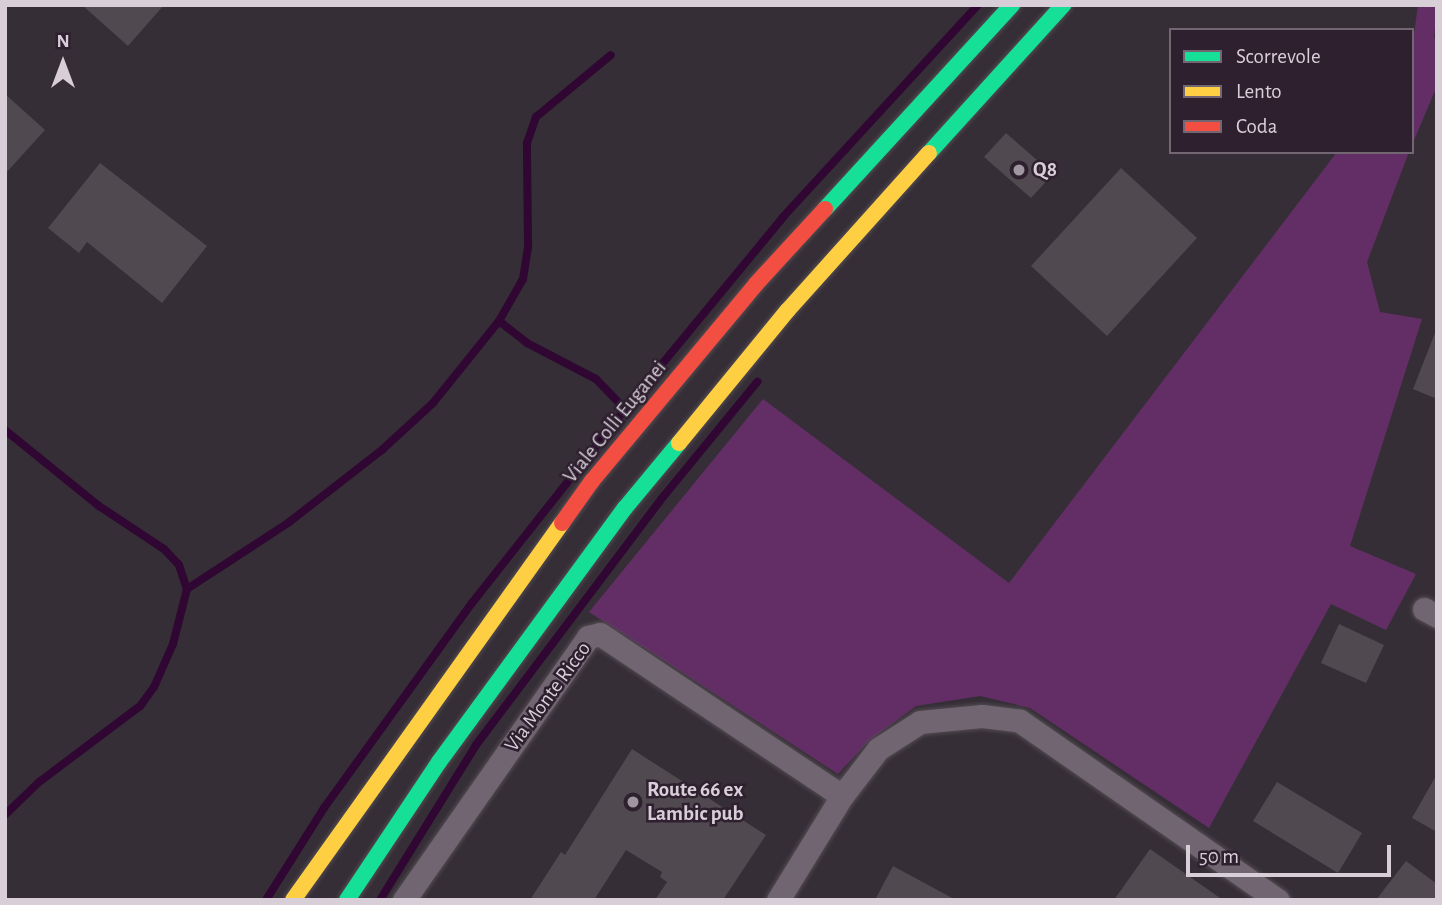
<!DOCTYPE html>
<style>
body{margin:0}
#map{position:relative;width:1442px;height:905px;overflow:hidden;background:#362e36;font-family:"Alegreya Sans",sans-serif}
div>[style]{position:absolute}
.green>*{inset:0;background:#632e66}
.stream>*{height:8px;margin:-4px;padding:0 4px;transform-origin:4px;border-radius:4px;background:#300632}
.building>*{inset:0;background:#504950}
.roads{filter:drop-shadow(0 0 2px #524c52) drop-shadow(0 0 2px #524c52)}
.street>*{height:23px;margin:-11.5px;padding:0 11.5px;transform-origin:11.5px;border-radius:11.5px;background:#726572}
.fast>*{height:16px;margin:-8px;padding:0 8px;transform-origin:8px;border-radius:8px;background:#16e098}
.slow>*{height:16px;margin:-8px;padding:0 8px;transform-origin:8px;border-radius:8px;background:#ffcf43}
.jam>*{height:16px;margin:-8px;padding:0 8px;transform-origin:8px;border-radius:8px;background:#f24e42}
.dots>*{width:19px;height:19px;translate:-50% -50%;box-sizing:border-box;border:4px solid #2f2030;border-radius:50%}
span{translate:-50% -50%;white-space:nowrap;text-align:center;line-height:1.15;-webkit-text-stroke:5px #2f2030;paint-order:stroke}
.poi-label{font-size:21px;color:#d8ced8;font-weight:700}
.left{translate:0 -50%;text-align:left}
.street-label{font-size:21px;color:#d8ced8}
.frame{position:absolute;inset:0;border:7px solid #d8ced8;pointer-events:none}
.legend{position:absolute;left:1169px;top:28px;width:245px;height:126px;box-sizing:border-box;background:#2f2030;border:2px solid #736673;margin:0;padding:9px 12px;list-style:none;font-size:21px;color:#d8ced8}
.legend li{display:flex;align-items:center;gap:14px;height:35px}
.legend b{width:35px;border:2px solid #736673}
.north{position:absolute;left:28px;top:28px;width:70px;height:70px;-webkit-text-stroke:5px #2f2030;paint-order:stroke;rotate:0deg;font-size:19px;font-weight:700;line-height:28px;text-align:center;color:#d8ced8}
.north::after{content:'';display:block;margin:auto;width:24px;height:32px;background:#d8ced8;clip-path:polygon(50% 0,100% 100%,50% 72%,0 100%)}
.scale{position:absolute;left:1186px;top:845px;width:205px;height:32px;box-sizing:border-box;border:4px solid #d8ced8;border-top:0;padding-left:9px;font-size:21px;line-height:24px;white-space:nowrap;color:#d8ced8;-webkit-text-stroke:5px #2f2030;paint-order:stroke}
</style>
<div id="map">
<div class="green">
<i style="clip-path:polygon(1418px 5px,1437px 5px,1434px 38px,1437px 38px,1437px 86px,1412px 145px,1412px 49px)"></i>
<i style="clip-path:polygon(1337px 152px,1409px 152px,1367px 262px,1380px 312px,1422px 319px,1350px 546px,1416px 574px,1386px 630px,1331px 604px,1209px 828px,1030px 708px,980px 696px,916px 706px,869px 741px,838px 774px,589px 612px,763px 399px,1009px 583px)"></i>
</div>
<div class="stream">
<i style="left:499px;top:321px;width:36px;rotate:38deg"></i>
<i style="left:527px;top:343px;width:78px;rotate:27.6deg"></i>
<i style="left:596px;top:379px;width:42px;rotate:46deg"></i>
<i style="left:5px;top:430px;width:121px;rotate:39deg"></i>
<i style="left:99px;top:506px;width:78px;rotate:33.5deg"></i>
<i style="left:164px;top:549px;width:22px;rotate:47deg"></i>
<i style="left:179px;top:565px;width:25px;rotate:72deg"></i>
<i style="left:187px;top:589px;width:57px;rotate:104.3deg"></i>
<i style="left:173px;top:644px;width:47px;rotate:113.8deg"></i>
<i style="left:154px;top:687px;width:24px;rotate:126deg"></i>
<i style="left:140px;top:706px;width:126px;rotate:143deg"></i>
<i style="left:39px;top:782px;width:47px;rotate:135.9deg"></i>
<i style="left:187px;top:589px;width:121px;rotate:-33.2deg"></i>
<i style="left:288px;top:523px;width:120px;rotate:-37.9deg"></i>
<i style="left:383px;top:449px;width:68px;rotate:-42.6deg"></i>
<i style="left:433px;top:403px;width:105px;rotate:-51.2deg"></i>
<i style="left:499px;top:321px;width:48px;rotate:-60.3deg"></i>
<i style="left:523px;top:279px;width:33px;rotate:-81deg"></i>
<i style="left:528px;top:246px;width:103px;rotate:-90.6deg"></i>
<i style="left:527px;top:143px;width:28px;rotate:-71deg"></i>
<i style="left:536px;top:117px;width:97px;rotate:-39.6deg"></i>
<i style="left:266px;top:900px;width:109px;rotate:-57.8deg"></i>
<i style="left:324px;top:808px;width:253px;rotate:-54.2deg"></i>
<i style="left:472px;top:603px;width:247px;rotate:-51.7deg"></i>
<i style="left:625px;top:409px;width:249px;rotate:-50.5deg"></i>
<i style="left:783px;top:217px;width:288px;rotate:-47.4deg"></i>
<i style="left:380px;top:900px;width:182px;rotate:-58.2deg"></i>
<i style="left:476px;top:745px;width:311px;rotate:-53deg"></i>
<i style="left:663px;top:497px;width:149px;rotate:-50.7deg"></i>
</div>
<div class="building">
<i style="clip-path:polygon(82px 5px,164px 5px,128px 46px)"></i>
<i style="clip-path:polygon(5px 94px,45px 130px,5px 174px)"></i>
<i style="clip-path:polygon(1006px 133px,1053px 174px,1031px 198px,984px 157px)"></i>
<i style="clip-path:polygon(100px 163px,207px 246px,162px 303px,87px 242px,79px 253px,48px 228px)"></i>
<i style="clip-path:polygon(1121px 168px,1197px 238px,1107px 336px,1031px 266px)"></i>
<i style="clip-path:polygon(1435px 333px,1437px 333px,1437px 399px,1413px 389px)"></i>
<i style="clip-path:polygon(1339px 624px,1384px 645px,1366px 683px,1321px 663px)"></i>
<i style="clip-path:polygon(632px 749px,766px 835px,723px 900px,655px 900px,667px 882px,660px 877px,662px 872px,626px 850px,594px 900px,530px 900px,561px 852px,565px 855px)"></i>
<i style="clip-path:polygon(1437px 774px,1437px 832px,1412px 818px)"></i>
<i style="clip-path:polygon(1277px 782px,1362px 833px,1338px 873px,1253px 821px)"></i>
<i style="clip-path:polygon(1150px 849px,1223px 900px,1114px 900px)"></i>
<i style="clip-path:polygon(1406px 861px,1437px 884px,1437px 900px,1376px 900px)"></i>
<i style="clip-path:polygon(893px 866px,956px 900px,875px 900px)"></i>
</div>
<div class="roads">
<div class="street">
<i style="left:1424px;top:609px;width:15px;rotate:28deg"></i>
<i style="left:404px;top:900px;width:321px;rotate:-55deg"></i>
<i style="left:588px;top:637px;width:12px;rotate:-14deg"></i>
<i style="left:600px;top:634px;width:291px;rotate:33.8deg"></i>
<i style="left:778px;top:900px;width:122px;rotate:-58.4deg"></i>
<i style="left:842px;top:796px;width:59px;rotate:-52.5deg"></i>
<i style="left:878px;top:749px;width:50px;rotate:-32.7deg"></i>
<i style="left:920px;top:722px;width:62px;rotate:-5.5deg"></i>
<i style="left:982px;top:716px;width:38px;rotate:7deg"></i>
<i style="left:1020px;top:721px;width:314px;rotate:34.8deg"></i>
</div>
<div class="fast">
<i style="left:929px;top:153px;width:200px;rotate:-47.8deg"></i>
<i style="left:825px;top:209px;width:277px;rotate:-47.5deg"></i>
<i style="left:347px;top:900px;width:166px;rotate:-56.3deg"></i>
<i style="left:439px;top:762px;width:315px;rotate:-53.8deg"></i>
<i style="left:625px;top:508px;width:85px;rotate:-50.3deg"></i>
</div>
<div class="slow">
<i style="left:679px;top:443px;width:172px;rotate:-50.7deg"></i>
<i style="left:788px;top:310px;width:211px;rotate:-48.1deg"></i>
<i style="left:293px;top:900px;width:463px;rotate:-54.5deg"></i>
</div>
<div class="jam">
<i style="left:562px;top:523px;width:52px;rotate:-54.5deg"></i>
<i style="left:592px;top:481px;width:256px;rotate:-50.2deg"></i>
<i style="left:756px;top:284px;width:102px;rotate:-47.4deg"></i>
</div>
</div>
<div class="dots">
<i style="left:1019px;top:170px;background:#9f969f"></i>
<i style="left:633px;top:802px;background:#9f969f"></i>
</div>
<div class="poi-label">
<span class="left" style="left:1033px;top:170px">Q8</span>
<span class="left" style="left:647px;top:802px">Route 66 ex<br>Lambic pub</span>
</div>
<div class="street-label">
<span style="left:615px;top:422px;rotate:-51deg">Viale Colli Euganei</span>
<span style="left:548px;top:697px;rotate:-54deg">Via Monte Ricco</span>
</div>
<div class="frame"></div>
<ul class="legend">
<li><b style="height:9px;background:#16e098"></b>Scorrevole</li>
<li><b style="height:9px;background:#ffcf43"></b>Lento</li>
<li><b style="height:9px;background:#f24e42"></b>Coda</li>
</ul>
<div class="north">N</div>
<div class="scale">50 m</div>
</div>
